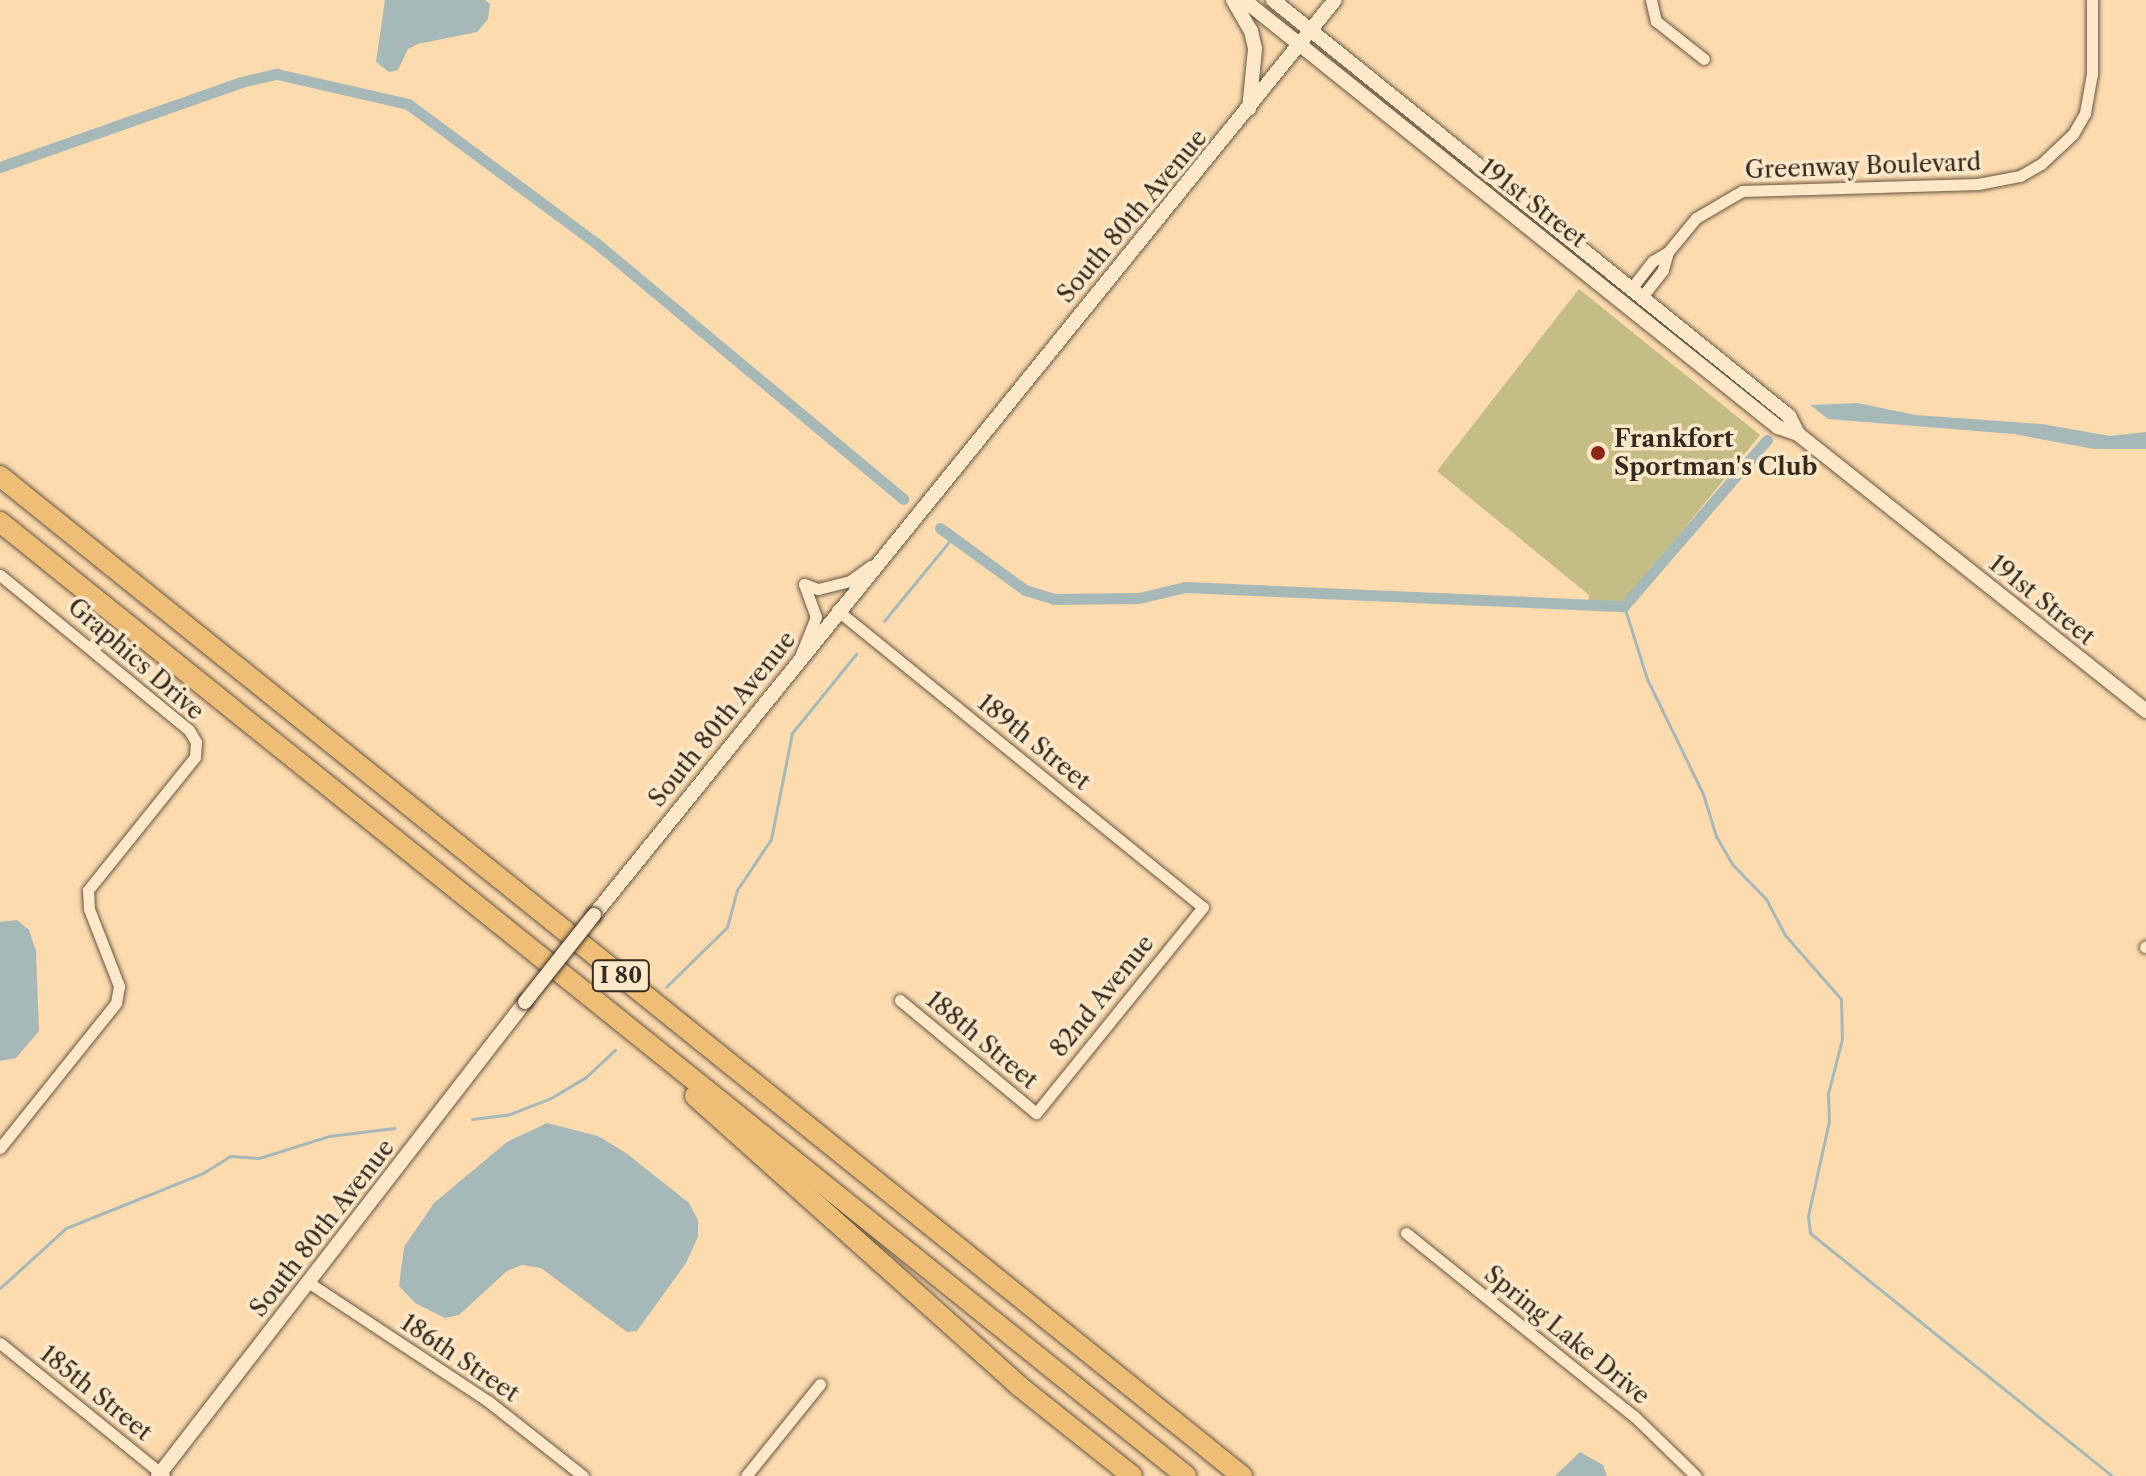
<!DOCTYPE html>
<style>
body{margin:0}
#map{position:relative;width:2146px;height:1476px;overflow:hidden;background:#fcdbae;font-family:"Libre Caslon Text",serif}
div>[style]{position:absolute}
.green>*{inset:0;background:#c4be86}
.water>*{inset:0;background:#a6b8b8}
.stream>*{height:3px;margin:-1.5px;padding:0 1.5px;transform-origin:1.5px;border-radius:1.5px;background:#a6b8b8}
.canal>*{height:11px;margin:-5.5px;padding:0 5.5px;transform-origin:5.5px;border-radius:5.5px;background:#a6b8b8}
.roads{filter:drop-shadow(0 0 2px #675642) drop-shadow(0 0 2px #675642)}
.street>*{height:11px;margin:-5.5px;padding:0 5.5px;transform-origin:5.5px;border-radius:5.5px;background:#fde8ca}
.secondary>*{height:14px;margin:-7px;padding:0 7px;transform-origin:7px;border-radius:7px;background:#fde8ca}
.highway>*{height:20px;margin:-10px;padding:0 10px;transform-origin:10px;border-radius:10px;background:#eebe77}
.bridges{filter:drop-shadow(0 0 2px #352a1e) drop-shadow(0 0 2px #352a1e)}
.secondary-bridge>*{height:14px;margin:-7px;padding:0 7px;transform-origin:7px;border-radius:7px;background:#fde8ca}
.dots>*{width:22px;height:22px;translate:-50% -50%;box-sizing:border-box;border:4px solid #fde8ca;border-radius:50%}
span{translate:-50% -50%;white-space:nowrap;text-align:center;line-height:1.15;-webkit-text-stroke:7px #fde8ca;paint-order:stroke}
.shield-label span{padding:2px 6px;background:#fde8ca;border:2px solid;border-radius:6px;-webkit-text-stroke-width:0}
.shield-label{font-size:22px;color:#352a1e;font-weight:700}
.street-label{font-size:24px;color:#352a1e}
.poi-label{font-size:24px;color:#352a1e;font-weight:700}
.left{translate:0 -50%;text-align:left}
</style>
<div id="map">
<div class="green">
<i style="clip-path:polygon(1579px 289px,1760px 435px,1627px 599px,1608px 611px,1588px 610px,1589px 595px,1437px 471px)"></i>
</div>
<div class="water">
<i style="clip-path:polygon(385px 0,485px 0,490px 4px,488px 19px,477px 32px,418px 44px,408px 49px,398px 70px,389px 72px,376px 62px)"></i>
<i style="clip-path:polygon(1857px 403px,1916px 415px,2042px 424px,2110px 436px,2146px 432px,2146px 449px,2094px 449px,2014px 434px,1828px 419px,1810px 405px)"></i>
<i style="clip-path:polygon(17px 920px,29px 930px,36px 951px,39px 1031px,16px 1058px,0 1061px,0 922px)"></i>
<i style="clip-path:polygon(547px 1123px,598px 1136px,626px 1153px,689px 1203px,698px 1220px,698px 1237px,686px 1263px,637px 1331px,627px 1332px,541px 1268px,522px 1265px,507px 1271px,459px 1315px,445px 1318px,415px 1303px,399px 1286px,404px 1247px,434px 1203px,507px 1142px)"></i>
<i style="clip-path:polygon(1580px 1452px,1603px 1465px,1607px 1476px,1555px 1476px)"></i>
</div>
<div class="stream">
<i style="left:1624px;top:606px;width:77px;rotate:72.5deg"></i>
<i style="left:1647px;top:679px;width:128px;rotate:64deg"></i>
<i style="left:1703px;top:794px;width:44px;rotate:72.8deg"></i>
<i style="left:1716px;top:836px;width:32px;rotate:60deg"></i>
<i style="left:1732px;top:864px;width:49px;rotate:45.8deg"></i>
<i style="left:1766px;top:899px;width:41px;rotate:62.2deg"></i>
<i style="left:1785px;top:935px;width:85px;rotate:48.8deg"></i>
<i style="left:1841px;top:999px;width:40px;rotate:88.6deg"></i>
<i style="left:1842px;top:1039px;width:57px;rotate:104.3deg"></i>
<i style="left:1828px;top:1094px;width:27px;rotate:88deg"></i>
<i style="left:1829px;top:1121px;width:97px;rotate:102.5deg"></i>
<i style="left:1808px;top:1216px;width:17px;rotate:83deg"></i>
<i style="left:1810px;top:1233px;width:388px;rotate:38.8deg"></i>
<i style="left:884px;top:621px;width:107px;rotate:-50.7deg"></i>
<i style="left:666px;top:987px;width:86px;rotate:-44.5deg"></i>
<i style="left:727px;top:927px;width:38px;rotate:-75deg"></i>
<i style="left:737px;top:890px;width:61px;rotate:-56.3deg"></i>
<i style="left:771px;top:839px;width:108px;rotate:-78.8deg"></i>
<i style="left:792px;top:733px;width:102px;rotate:-51deg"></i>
<i style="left:472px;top:1119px;width:35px;rotate:-7deg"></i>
<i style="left:507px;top:1115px;width:47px;rotate:-21.1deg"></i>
<i style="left:551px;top:1098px;width:41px;rotate:-31deg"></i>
<i style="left:586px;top:1077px;width:40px;rotate:-43deg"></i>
<i style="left:0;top:1288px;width:89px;rotate:-42.3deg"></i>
<i style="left:66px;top:1228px;width:148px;rotate:-21.9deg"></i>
<i style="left:203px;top:1173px;width:32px;rotate:-32deg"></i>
<i style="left:230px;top:1156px;width:29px;rotate:4deg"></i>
<i style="left:259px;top:1158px;width:73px;rotate:-17.4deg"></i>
<i style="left:329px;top:1136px;width:66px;rotate:-6.9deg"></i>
</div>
<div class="canal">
<i style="left:0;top:167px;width:256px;rotate:-19.4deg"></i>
<i style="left:241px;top:82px;width:37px;rotate:-13deg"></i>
<i style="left:277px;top:74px;width:134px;rotate:12.9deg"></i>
<i style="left:408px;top:104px;width:234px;rotate:36.5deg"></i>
<i style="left:596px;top:243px;width:400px;rotate:39.8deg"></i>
<i style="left:940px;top:528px;width:105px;rotate:36.1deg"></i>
<i style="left:1025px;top:590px;width:30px;rotate:17deg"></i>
<i style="left:1054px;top:599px;width:85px;rotate:-0.7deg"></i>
<i style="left:1139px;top:598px;width:47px;rotate:-13.4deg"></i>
<i style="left:1185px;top:587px;width:439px;rotate:2.5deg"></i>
<i style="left:1624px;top:606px;width:219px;rotate:-49.3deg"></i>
</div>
<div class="roads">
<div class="street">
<i style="left:1651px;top:0;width:22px;rotate:77deg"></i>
<i style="left:1656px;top:21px;width:61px;rotate:38.4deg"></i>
<i style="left:1668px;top:252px;width:44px;rotate:-50.5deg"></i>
<i style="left:1696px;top:218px;width:53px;rotate:-30.4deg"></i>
<i style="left:1742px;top:191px;width:236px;rotate:-1.7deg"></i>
<i style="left:1978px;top:184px;width:43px;rotate:-10.8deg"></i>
<i style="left:2020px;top:176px;width:24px;rotate:-30deg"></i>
<i style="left:2041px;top:164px;width:44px;rotate:-43.2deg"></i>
<i style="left:2073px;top:134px;width:24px;rotate:-60deg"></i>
<i style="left:2085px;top:113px;width:40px;rotate:-80deg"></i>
<i style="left:2092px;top:74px;width:74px;rotate:-90deg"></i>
<i style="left:1630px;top:290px;width:37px;rotate:-52deg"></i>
<i style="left:1653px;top:261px;width:17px;rotate:-31deg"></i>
<i style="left:1668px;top:252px;width:19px;rotate:106deg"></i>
<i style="left:1663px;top:270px;width:36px;rotate:128deg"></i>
<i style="left:0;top:575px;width:244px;rotate:39.4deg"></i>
<i style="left:189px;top:730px;width:14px;rotate:60deg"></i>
<i style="left:196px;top:742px;width:15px;rotate:94deg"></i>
<i style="left:195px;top:757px;width:171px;rotate:128.8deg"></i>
<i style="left:88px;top:890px;width:19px;rotate:87deg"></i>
<i style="left:89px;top:909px;width:83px;rotate:68.7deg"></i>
<i style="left:119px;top:986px;width:17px;rotate:100deg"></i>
<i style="left:116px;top:1003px;width:186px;rotate:128.7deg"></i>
<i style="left:804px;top:584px;width:15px;rotate:20deg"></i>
<i style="left:818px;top:589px;width:33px;rotate:-14deg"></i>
<i style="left:850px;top:581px;width:26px;rotate:-36deg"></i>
<i style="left:837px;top:610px;width:471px;rotate:39.1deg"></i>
<i style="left:1203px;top:907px;width:265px;rotate:129deg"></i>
<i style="left:1036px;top:1113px;width:177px;rotate:-140.3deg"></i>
<i style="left:801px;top:654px;width:40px;rotate:-68deg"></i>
<i style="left:816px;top:617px;width:35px;rotate:-110deg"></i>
<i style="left:2145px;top:947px;width:1px;rotate:-45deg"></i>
<i style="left:1406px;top:1233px;width:292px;rotate:38.8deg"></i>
<i style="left:1634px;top:1416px;width:86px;rotate:44.1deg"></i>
<i style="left:308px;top:1282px;width:216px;rotate:33.5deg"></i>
<i style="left:488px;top:1401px;width:121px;rotate:38.3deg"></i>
<i style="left:0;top:1343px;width:211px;rotate:39deg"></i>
<i style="left:746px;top:1476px;width:118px;rotate:-51.2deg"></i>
</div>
<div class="secondary">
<i style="left:1233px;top:0;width:36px;rotate:60deg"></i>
<i style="left:1251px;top:31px;width:18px;rotate:77deg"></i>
<i style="left:1255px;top:49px;width:60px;rotate:95.7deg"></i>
<i style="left:1244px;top:0;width:684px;rotate:38.65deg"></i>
<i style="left:1778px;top:427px;width:21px;rotate:19deg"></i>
<i style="left:1798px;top:434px;width:445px;rotate:38.5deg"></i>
<i style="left:1273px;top:0;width:663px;rotate:38.88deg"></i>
<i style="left:1789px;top:416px;width:20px;rotate:63deg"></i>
<i style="left:594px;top:915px;width:1177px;rotate:-51deg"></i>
<i style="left:158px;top:1476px;width:599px;rotate:-52.25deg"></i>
</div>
<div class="highway">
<i style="left:0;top:476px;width:1595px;rotate:38.84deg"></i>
<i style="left:0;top:522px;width:1522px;rotate:38.81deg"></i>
<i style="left:695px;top:1096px;width:435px;rotate:41.8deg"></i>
<i style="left:1019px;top:1386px;width:144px;rotate:38.5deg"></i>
</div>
</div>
<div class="bridges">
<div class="secondary-bridge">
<i style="left:525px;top:1002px;width:111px;rotate:-51.6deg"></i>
</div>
</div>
<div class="dots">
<i style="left:1598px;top:453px;background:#8f2418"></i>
</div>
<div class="shield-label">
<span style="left:621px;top:976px">I 80</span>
</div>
<div class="street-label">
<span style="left:1863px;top:166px;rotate:-2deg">Greenway Boulevard</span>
<span style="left:1533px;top:203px;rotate:38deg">191st Street</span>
<span style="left:1132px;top:216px;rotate:-50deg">South 80th Avenue</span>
<span style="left:2042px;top:600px;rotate:39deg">191st Street</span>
<span style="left:136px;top:659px;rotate:41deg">Graphics Drive</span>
<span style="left:722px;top:719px;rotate:-51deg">South 80th Avenue</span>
<span style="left:1034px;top:742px;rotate:39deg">189th Street</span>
<span style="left:1102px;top:996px;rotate:-51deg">82nd Avenue</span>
<span style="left:982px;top:1040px;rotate:40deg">188th Street</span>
<span style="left:322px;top:1228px;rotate:-52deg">South 80th Avenue</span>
<span style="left:1567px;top:1335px;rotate:39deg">Spring Lake Drive</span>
<span style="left:460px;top:1358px;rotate:34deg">186th Street</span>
<span style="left:96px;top:1393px;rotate:39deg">185th Street</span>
</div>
<div class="poi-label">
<span class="left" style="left:1614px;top:453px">Frankfort<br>Sportman's Club</span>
</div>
</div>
